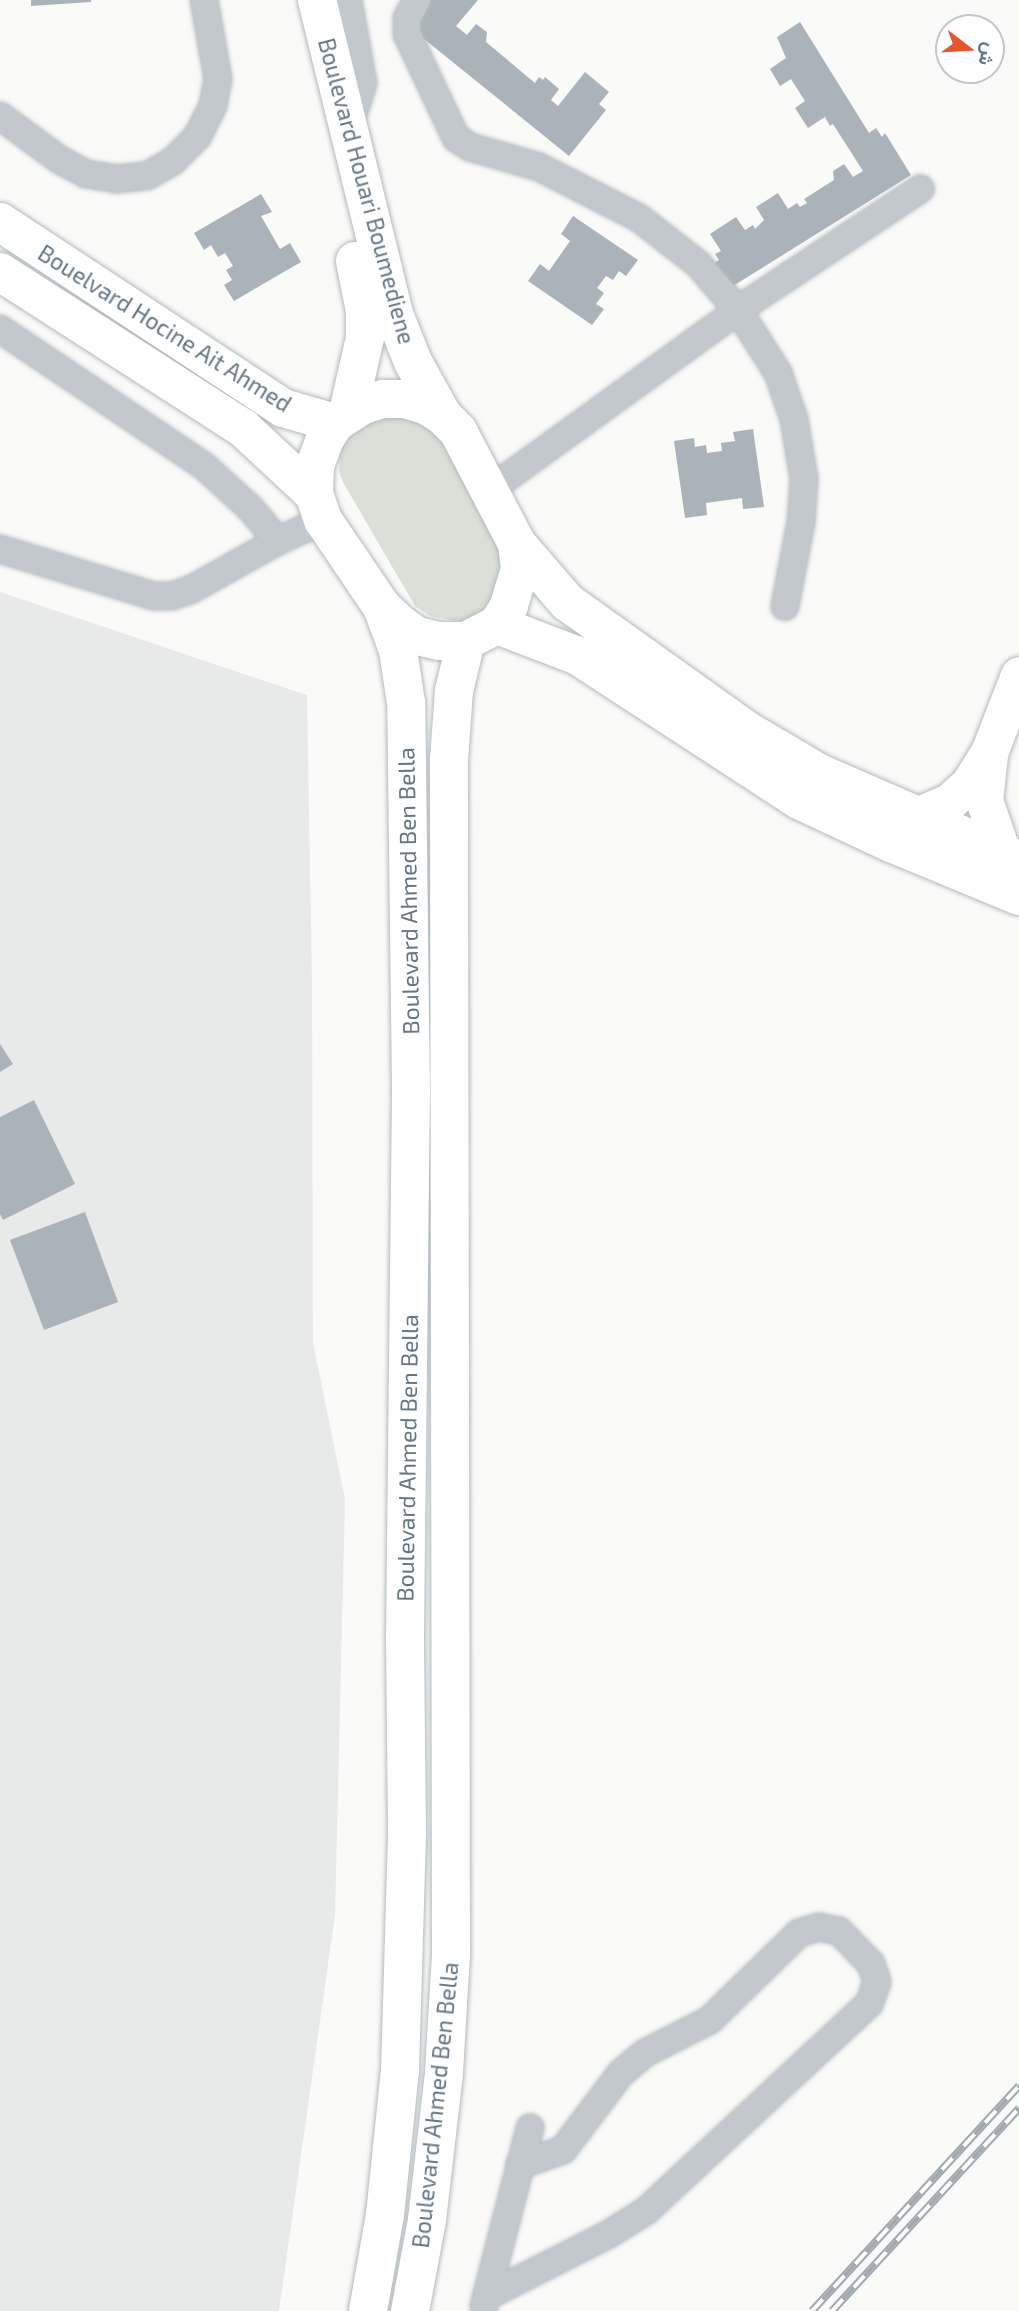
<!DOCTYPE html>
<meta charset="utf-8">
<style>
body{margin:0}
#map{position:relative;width:1019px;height:2311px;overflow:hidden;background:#fafaf8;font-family:"Exo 2",Vazirmatn,sans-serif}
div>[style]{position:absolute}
.built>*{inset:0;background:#e8e9e9}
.green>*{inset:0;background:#dadfd7}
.building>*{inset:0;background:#aab3b9}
.roads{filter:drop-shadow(0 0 2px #b3babf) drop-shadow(0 0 2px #b3babf)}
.street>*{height:26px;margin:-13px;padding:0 13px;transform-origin:13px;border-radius:13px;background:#c3c8cc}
.secondary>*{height:37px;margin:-18.5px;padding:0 18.5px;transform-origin:18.5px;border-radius:18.5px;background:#fff}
.primary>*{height:38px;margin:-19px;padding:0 19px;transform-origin:19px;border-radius:19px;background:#fff}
.rail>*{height:8px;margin-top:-4px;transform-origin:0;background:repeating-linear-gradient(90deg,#fff 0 16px,#a2aab0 0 32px);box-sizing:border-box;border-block:2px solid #a2aab0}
span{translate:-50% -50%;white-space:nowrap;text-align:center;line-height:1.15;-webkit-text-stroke:7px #fff;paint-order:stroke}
.street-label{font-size:23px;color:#657683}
.north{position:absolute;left:935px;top:14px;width:70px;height:70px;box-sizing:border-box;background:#fff;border:2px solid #c1c8cd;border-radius:50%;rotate:107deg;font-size:19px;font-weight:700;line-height:28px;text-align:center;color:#657683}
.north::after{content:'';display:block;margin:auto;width:24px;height:32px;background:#e4572e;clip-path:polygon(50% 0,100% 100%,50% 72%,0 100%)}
</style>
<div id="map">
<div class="built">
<i style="clip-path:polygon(0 592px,307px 695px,312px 983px,313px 1343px,345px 1499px,335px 1915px,279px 2311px,0 2311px)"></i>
</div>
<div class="green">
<i style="clip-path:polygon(390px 412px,433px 425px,509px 535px,500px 602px,463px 622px,430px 616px,415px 606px,344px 484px,339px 472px,340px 451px,352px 434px)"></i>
</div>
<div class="building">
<i style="clip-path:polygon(31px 0,91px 0,91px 2px,31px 6px)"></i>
<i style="clip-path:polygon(429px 0,478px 0,456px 26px,467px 35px,476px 24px,487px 32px,486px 42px,535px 83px,539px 77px,543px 80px,545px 77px,559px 89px,551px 100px,558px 106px,585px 72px,609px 92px,599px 104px,606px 110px,569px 156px,408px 26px)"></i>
<i style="clip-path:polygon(800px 22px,869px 133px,876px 128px,882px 137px,885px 133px,911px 175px,725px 291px,709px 266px,719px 260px,715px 254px,721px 251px,710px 234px,736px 217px,745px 230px,753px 225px,755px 229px,764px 220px,756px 207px,778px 193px,788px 209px,797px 203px,800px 207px,807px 203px,804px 199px,834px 180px,833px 171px,844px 164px,853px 177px,863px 171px,833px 124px,830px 126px,825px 117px,808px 128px,795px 108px,805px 101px,791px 79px,780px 86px,770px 69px,786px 58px,777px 37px)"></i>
<i style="clip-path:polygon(261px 194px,272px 212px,261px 216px,280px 249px,290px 243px,301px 262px,234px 301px,224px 285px,232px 280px,226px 270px,233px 266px,225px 253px,218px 257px,211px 245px,204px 250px,194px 233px)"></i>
<i style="clip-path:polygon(573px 216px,638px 260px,626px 276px,619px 271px,613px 280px,606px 276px,597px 288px,604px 293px,596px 304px,604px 309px,592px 325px,528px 281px,540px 264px,549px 271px,570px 241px,561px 234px)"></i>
<i style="clip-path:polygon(753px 429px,764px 507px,743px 509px,742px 498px,706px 503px,707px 515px,685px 518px,674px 441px,694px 438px,695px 447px,706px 445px,707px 453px,722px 451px,721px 443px,735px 441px,733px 432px)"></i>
<i style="clip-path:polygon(0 1044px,13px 1064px,0 1072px)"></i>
<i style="clip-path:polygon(34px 1100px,75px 1184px,3px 1220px,0 1214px,0 1117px)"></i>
<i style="clip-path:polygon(85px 1212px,118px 1302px,44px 1330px,10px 1240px)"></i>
</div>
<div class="roads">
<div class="street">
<i style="left:348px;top:0;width:84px;rotate:79.8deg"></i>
<i style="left:363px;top:83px;width:47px;rotate:107.3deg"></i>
<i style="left:417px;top:0;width:21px;rotate:119deg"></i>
<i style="left:407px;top:18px;width:16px;rotate:90deg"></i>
<i style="left:407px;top:34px;width:115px;rotate:64.8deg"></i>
<i style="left:456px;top:138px;width:17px;rotate:33deg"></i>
<i style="left:470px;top:147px;width:72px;rotate:16.2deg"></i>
<i style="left:539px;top:167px;width:112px;rotate:27deg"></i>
<i style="left:639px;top:218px;width:75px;rotate:37.9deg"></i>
<i style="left:698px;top:264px;width:61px;rotate:49deg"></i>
<i style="left:738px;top:310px;width:75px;rotate:57.6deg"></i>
<i style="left:778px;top:373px;width:49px;rotate:70.8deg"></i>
<i style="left:794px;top:419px;width:61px;rotate:80.5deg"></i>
<i style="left:804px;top:479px;width:43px;rotate:94deg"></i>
<i style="left:801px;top:522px;width:86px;rotate:100.8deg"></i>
<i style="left:0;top:116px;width:74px;rotate:36.3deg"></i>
<i style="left:60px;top:160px;width:30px;rotate:28deg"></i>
<i style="left:86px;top:174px;width:30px;rotate:9deg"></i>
<i style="left:116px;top:179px;width:31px;rotate:-6deg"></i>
<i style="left:147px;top:176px;width:30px;rotate:-30deg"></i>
<i style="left:173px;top:161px;width:34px;rotate:-45deg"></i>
<i style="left:197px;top:137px;width:36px;rotate:-63deg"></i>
<i style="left:213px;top:105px;width:26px;rotate:-79deg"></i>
<i style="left:218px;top:79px;width:80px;rotate:-100deg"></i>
<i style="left:0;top:329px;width:247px;rotate:33.9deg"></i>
<i style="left:205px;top:467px;width:61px;rotate:42.3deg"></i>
<i style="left:250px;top:508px;width:43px;rotate:49.7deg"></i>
<i style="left:491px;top:489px;width:305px;rotate:-35.9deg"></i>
<i style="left:738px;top:310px;width:219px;rotate:-33.6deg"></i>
<i style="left:0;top:549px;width:161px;rotate:17deg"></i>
<i style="left:154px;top:596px;width:18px"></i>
<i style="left:172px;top:596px;width:21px;rotate:-19deg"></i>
<i style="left:192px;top:589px;width:98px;rotate:-29.2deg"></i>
<i style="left:278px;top:541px;width:50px;rotate:-25deg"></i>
<i style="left:487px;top:2296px;width:137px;rotate:-26.9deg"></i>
<i style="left:609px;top:2234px;width:44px;rotate:-31.9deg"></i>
<i style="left:646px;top:2211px;width:304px;rotate:-42.9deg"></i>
<i style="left:869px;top:2004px;width:23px;rotate:-70deg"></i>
<i style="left:877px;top:1982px;width:19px;rotate:-108deg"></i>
<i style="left:871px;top:1964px;width:46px;rotate:-134.1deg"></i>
<i style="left:839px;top:1931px;width:20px;rotate:-169deg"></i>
<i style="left:819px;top:1927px;width:21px;rotate:163deg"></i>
<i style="left:799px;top:1933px;width:124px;rotate:135.7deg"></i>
<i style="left:710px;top:2020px;width:73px;rotate:153.1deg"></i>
<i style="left:645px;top:2053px;width:31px;rotate:140deg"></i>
<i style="left:621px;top:2073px;width:96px;rotate:127deg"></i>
<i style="left:563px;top:2150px;width:46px;rotate:160.8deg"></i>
<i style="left:484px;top:2306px;width:184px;rotate:-75.5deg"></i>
</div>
<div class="secondary">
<i style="left:989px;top:755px;width:45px;rotate:96.3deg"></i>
<i style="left:984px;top:800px;width:55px;rotate:70.9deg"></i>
<i style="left:914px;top:817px;width:38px;rotate:-23deg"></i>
<i style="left:949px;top:802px;width:27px;rotate:-42deg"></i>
<i style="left:969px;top:784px;width:40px;rotate:-58deg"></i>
<i style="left:990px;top:750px;width:80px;rotate:-68.9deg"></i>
</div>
<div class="primary">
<i style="left:317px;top:0;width:323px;rotate:76.2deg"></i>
<i style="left:394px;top:314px;width:52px;rotate:68.4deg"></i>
<i style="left:413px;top:362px;width:62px;rotate:60.9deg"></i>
<i style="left:0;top:222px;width:339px;rotate:33.3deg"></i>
<i style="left:283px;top:408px;width:54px;rotate:16.1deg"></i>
<i style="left:0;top:272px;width:289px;rotate:32.7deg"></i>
<i style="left:243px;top:428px;width:97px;rotate:42.9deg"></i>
<i style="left:383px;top:399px;width:22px"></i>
<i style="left:405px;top:399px;width:21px;rotate:17deg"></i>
<i style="left:425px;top:405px;width:21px;rotate:31deg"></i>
<i style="left:443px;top:416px;width:21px;rotate:45deg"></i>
<i style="left:458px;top:431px;width:127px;rotate:62.4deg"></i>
<i style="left:517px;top:544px;width:25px;rotate:83deg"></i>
<i style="left:520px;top:569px;width:39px;rotate:107deg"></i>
<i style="left:509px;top:606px;width:22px;rotate:122deg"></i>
<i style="left:497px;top:625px;width:35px;rotate:153deg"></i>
<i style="left:466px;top:641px;width:27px;rotate:180deg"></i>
<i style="left:439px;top:641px;width:23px;rotate:-167deg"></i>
<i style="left:417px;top:636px;width:19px;rotate:-145deg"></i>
<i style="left:401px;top:625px;width:26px;rotate:-137deg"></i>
<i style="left:382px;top:607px;width:105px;rotate:-124.1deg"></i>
<i style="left:323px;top:520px;width:28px;rotate:-109deg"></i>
<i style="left:314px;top:494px;width:28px;rotate:-88deg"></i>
<i style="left:315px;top:466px;width:27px;rotate:-70deg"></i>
<i style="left:324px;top:441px;width:21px;rotate:-59deg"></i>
<i style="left:335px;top:423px;width:33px;rotate:-33deg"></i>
<i style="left:363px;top:405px;width:21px;rotate:-17deg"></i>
<i style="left:348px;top:412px;width:76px;rotate:-77.1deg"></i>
<i style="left:365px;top:338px;width:27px;rotate:-90deg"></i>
<i style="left:365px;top:311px;width:51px;rotate:-101.3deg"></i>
<i style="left:517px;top:544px;width:77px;rotate:49.2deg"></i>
<i style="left:567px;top:602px;width:222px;rotate:35.5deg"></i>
<i style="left:748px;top:731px;width:82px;rotate:30.6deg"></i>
<i style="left:819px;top:773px;width:218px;rotate:23.5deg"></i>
<i style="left:497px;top:625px;width:87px;rotate:20.9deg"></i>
<i style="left:578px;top:656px;width:264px;rotate:33.1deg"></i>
<i style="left:799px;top:800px;width:102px;rotate:25.1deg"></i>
<i style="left:891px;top:843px;width:139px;rotate:22.5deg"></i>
<i style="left:368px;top:2311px;width:97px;rotate:-80deg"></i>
<i style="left:385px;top:2215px;width:145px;rotate:-84.1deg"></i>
<i style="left:400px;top:2071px;width:240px;rotate:-88.3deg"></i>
<i style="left:407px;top:1831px;width:195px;rotate:-90.6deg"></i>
<i style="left:405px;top:1636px;width:544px;rotate:-89.37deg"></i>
<i style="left:411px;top:1092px;width:389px;rotate:-90.7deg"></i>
<i style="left:406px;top:703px;width:54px;rotate:-98.6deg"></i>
<i style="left:398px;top:650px;width:46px;rotate:-110.4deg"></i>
<i style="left:410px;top:2311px;width:93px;rotate:-79.4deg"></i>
<i style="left:427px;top:2220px;width:149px;rotate:-83.4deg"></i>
<i style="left:444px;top:2072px;width:117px;rotate:-86.6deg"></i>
<i style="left:451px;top:1955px;width:1195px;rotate:-90.1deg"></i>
<i style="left:449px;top:760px;width:69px;rotate:-85.9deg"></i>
<i style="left:454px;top:691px;width:51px;rotate:-76.5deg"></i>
</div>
</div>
<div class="rail">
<i style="left:812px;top:2311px;width:306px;rotate:-47.4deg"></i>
<i style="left:832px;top:2311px;width:276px;rotate:-47.3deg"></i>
</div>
<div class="street-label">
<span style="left:367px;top:191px;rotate:75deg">Boulevard Houari Boumediene</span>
<span style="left:165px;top:328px;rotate:32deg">Bouelvard Hocine Ait Ahmed</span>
<span style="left:408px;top:891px;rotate:-91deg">Boulevard Ahmed Ben Bella</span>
<span style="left:407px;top:1458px;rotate:-89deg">Boulevard Ahmed Ben Bella</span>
<span style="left:435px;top:2105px;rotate:-84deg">Boulevard Ahmed Ben Bella</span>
</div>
<div class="north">ش</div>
</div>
